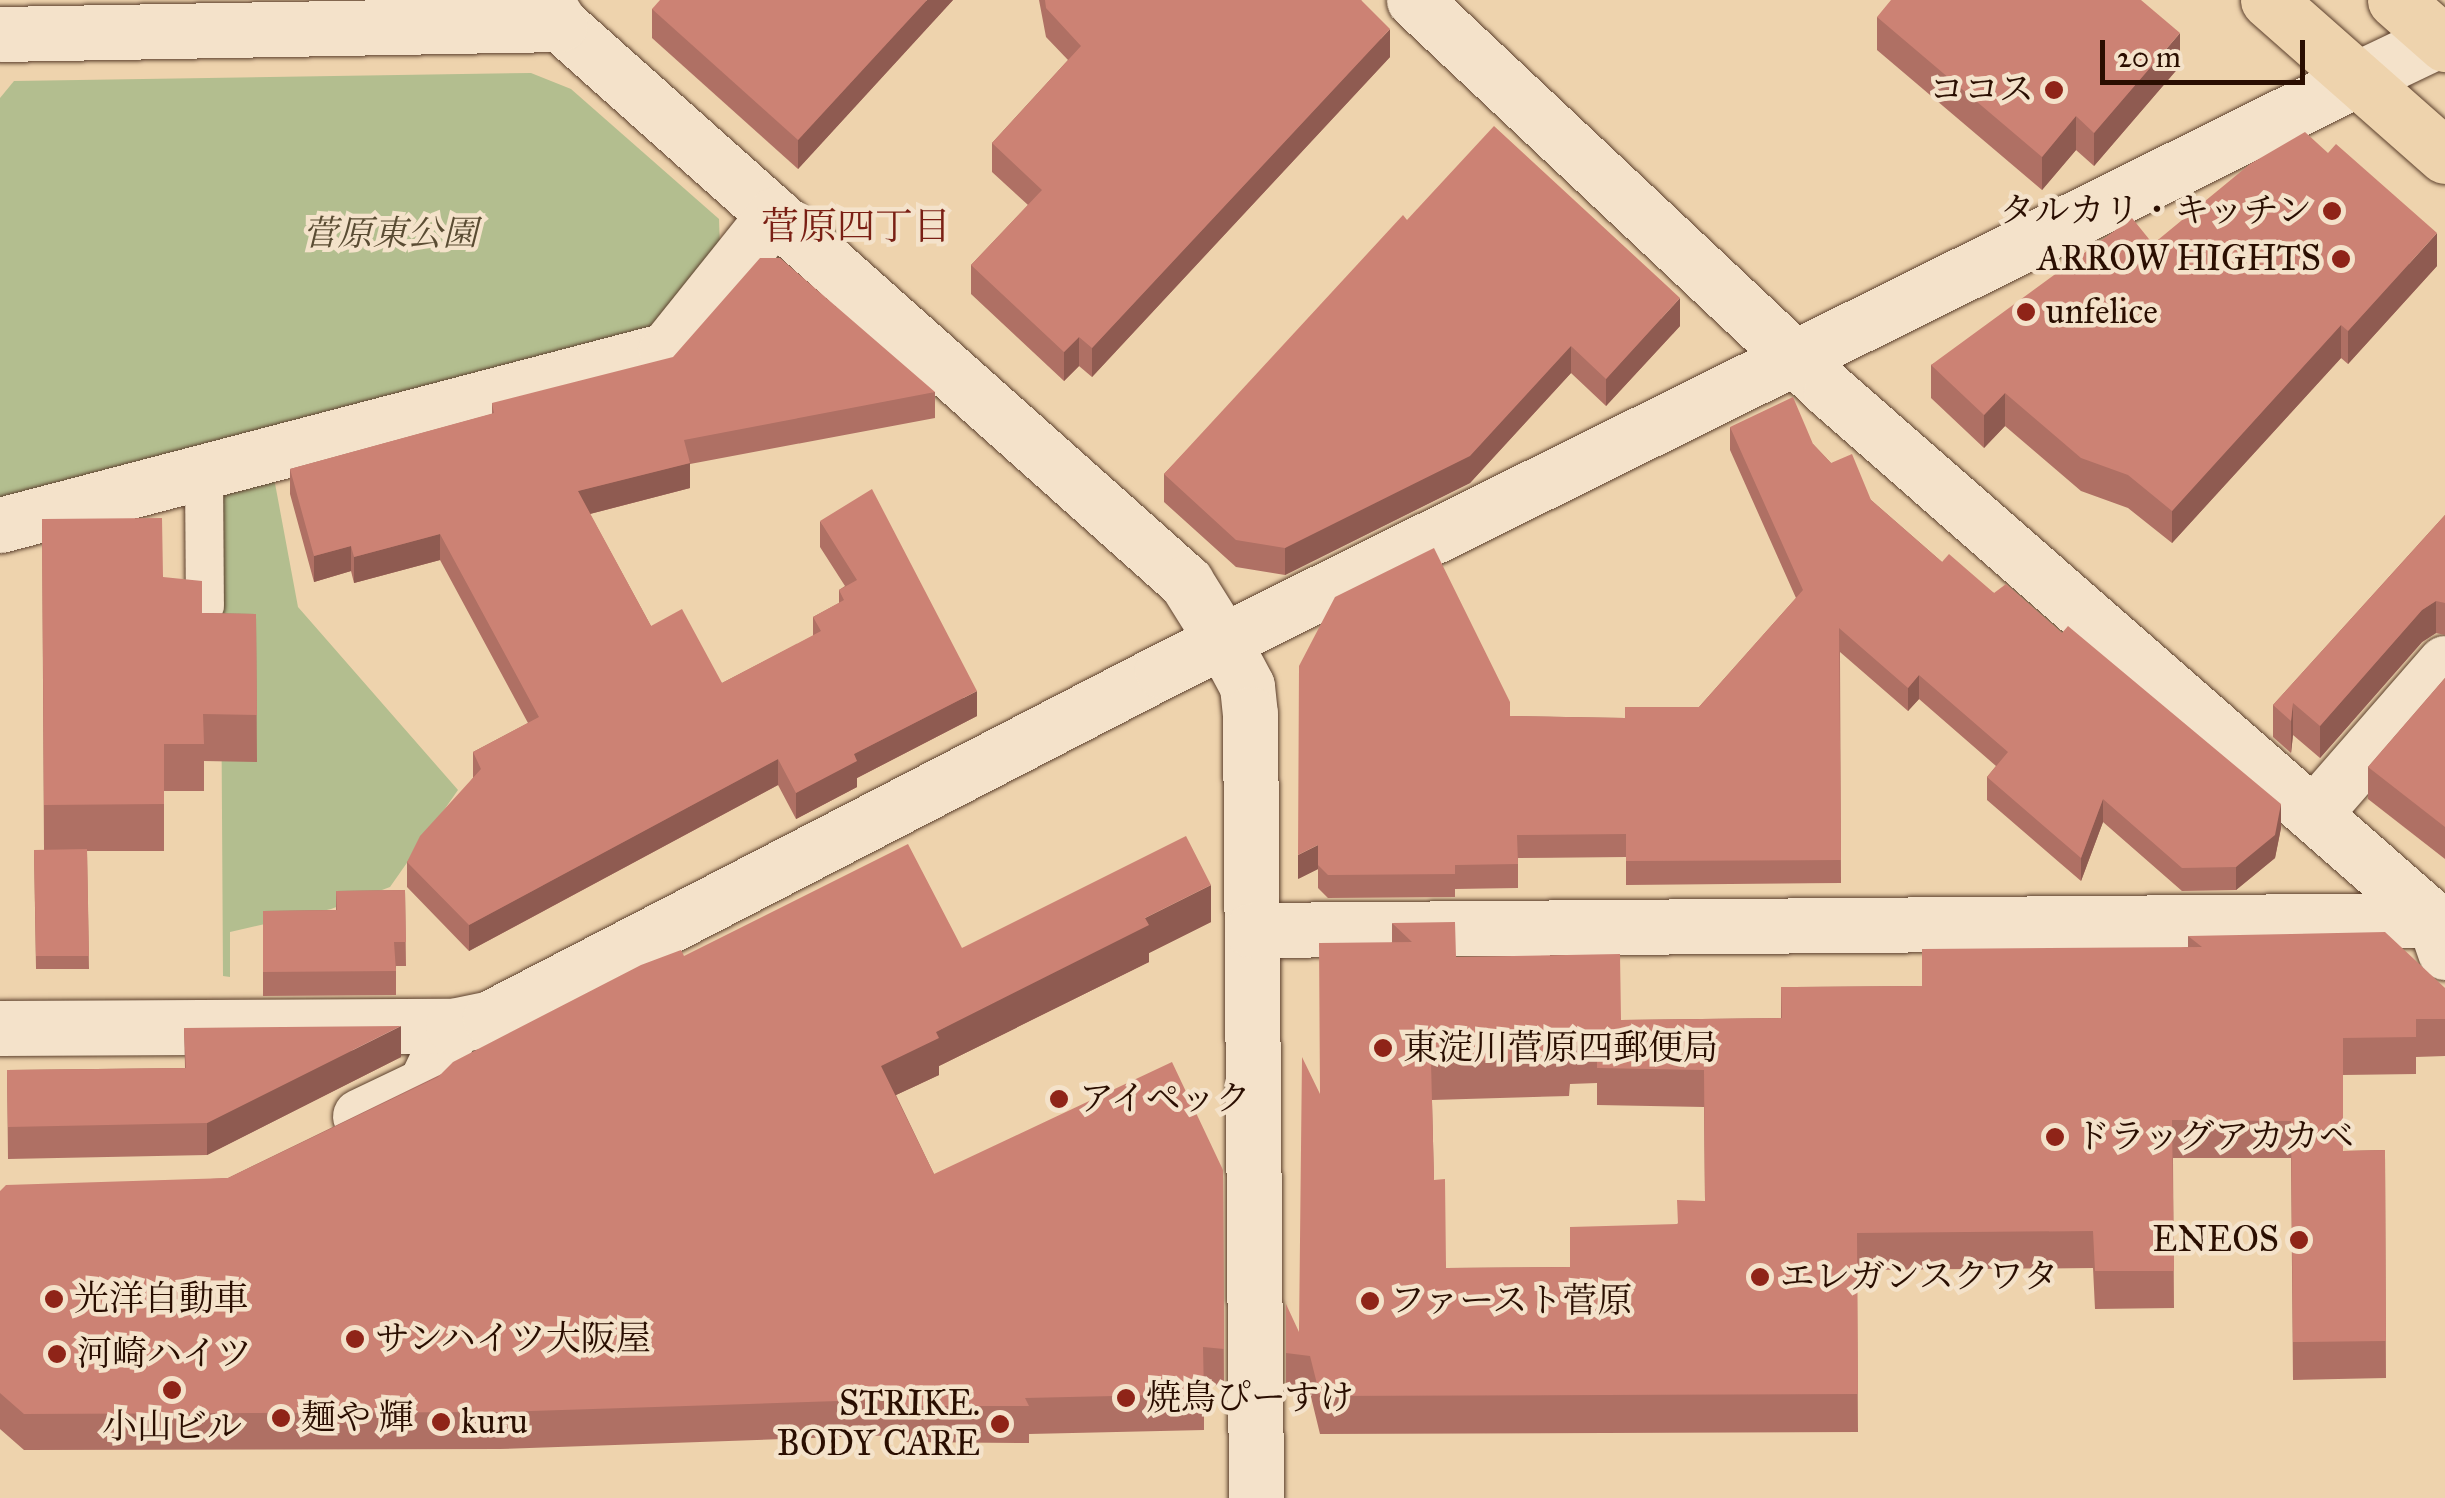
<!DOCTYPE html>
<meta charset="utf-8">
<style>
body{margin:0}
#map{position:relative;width:2445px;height:1498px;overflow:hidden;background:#eed3ad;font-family:"IM FELL Great Primer","Noto Serif JP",serif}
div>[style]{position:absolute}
.green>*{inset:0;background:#b3be8f}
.roads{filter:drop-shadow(0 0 2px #5b3f2c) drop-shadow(0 0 2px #5b3f2c)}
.lane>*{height:38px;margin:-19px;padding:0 19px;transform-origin:19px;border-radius:19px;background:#f4e2ca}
.street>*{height:55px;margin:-27.5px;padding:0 27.5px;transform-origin:27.5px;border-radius:27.5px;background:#f4e2ca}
.secondary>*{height:55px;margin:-27.5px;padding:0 27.5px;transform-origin:27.5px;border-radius:27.5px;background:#f4e2ca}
.primary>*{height:55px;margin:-27.5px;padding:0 27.5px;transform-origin:27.5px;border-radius:27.5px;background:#eed3ad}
.wall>*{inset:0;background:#af7064}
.shaded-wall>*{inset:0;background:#8f5b51}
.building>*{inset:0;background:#cc8274}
.dots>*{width:28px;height:28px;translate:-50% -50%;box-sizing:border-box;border:5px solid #f4e2ca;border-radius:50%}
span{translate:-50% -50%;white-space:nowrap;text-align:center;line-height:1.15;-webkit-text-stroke:9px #f4e2ca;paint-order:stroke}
.poi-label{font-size:35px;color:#2a0e01}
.right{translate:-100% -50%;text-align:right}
.left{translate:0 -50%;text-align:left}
.park-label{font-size:35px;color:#5a4c33;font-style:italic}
.neighbourhood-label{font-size:38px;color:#7a1f14}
.scale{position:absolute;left:2100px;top:40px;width:205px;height:45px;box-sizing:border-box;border:5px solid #2a0e01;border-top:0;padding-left:12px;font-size:30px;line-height:35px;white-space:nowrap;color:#2a0e01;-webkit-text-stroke:8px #f4e2ca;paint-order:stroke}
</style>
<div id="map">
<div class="green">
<i style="clip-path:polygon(531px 73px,571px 89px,719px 219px,720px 249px,652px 332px,0 499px,0 98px,14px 81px)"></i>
<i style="clip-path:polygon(274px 478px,298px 607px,458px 790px,390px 887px,331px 909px,230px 932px,230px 977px,223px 976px,220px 491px)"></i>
</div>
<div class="roads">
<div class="lane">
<i style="left:204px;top:472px;width:134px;rotate:89.6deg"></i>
</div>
<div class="street">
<i style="left:545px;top:0;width:28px;rotate:58deg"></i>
<i style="left:560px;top:24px;width:839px;rotate:41.71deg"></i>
<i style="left:1186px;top:582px;width:70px;rotate:57.9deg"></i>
<i style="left:2359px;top:78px;width:95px;rotate:-25.5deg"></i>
<i style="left:0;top:525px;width:689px;rotate:-14.72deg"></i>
<i style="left:666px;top:350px;width:173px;rotate:-51.3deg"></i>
<i style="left:2314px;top:813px;width:199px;rotate:-48.9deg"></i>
<i style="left:360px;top:1116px;width:72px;rotate:-25.5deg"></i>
<i style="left:425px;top:1085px;width:65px;rotate:-64.6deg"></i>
</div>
<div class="secondary">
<i style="left:1414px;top:0;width:572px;rotate:43.23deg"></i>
<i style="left:1831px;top:392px;width:801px;rotate:41.21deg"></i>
<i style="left:2434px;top:920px;width:34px;rotate:71deg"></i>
<i style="left:0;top:34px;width:560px;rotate:-1.02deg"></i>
<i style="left:1223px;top:641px;width:51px;rotate:61.9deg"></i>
<i style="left:1247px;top:686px;width:28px;rotate:84deg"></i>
<i style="left:1250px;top:714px;width:784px;rotate:89.56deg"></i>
<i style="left:1252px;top:930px;width:1182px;rotate:-0.48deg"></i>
<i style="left:0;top:1028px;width:453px;rotate:-0.3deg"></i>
<i style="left:453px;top:1026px;width:38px;rotate:-12deg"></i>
<i style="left:490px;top:1018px;width:756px;rotate:-27.31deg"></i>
<i style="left:1162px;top:671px;width:1336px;rotate:-26.35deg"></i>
</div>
<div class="primary">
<i style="left:2268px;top:0;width:236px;rotate:41.4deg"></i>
<i style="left:2395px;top:0;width:67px;rotate:41.3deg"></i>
</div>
</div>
<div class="wall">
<i style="clip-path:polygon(953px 0,798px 169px,652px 38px,652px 9px)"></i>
<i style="clip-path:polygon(1039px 0,1361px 0,1390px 57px,1092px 377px,1079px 366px,1064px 381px,971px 294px,971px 265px,1028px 205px,992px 172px,992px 143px,1068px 60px,1046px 37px)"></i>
<i style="clip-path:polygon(1877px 17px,2180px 66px,2094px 166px,2076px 150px,2042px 190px,1877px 50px)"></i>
<i style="clip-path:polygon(1407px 220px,1680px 326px,1606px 406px,1571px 373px,1470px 483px,1285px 575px,1236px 567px,1164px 502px,1164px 474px)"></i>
<i style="clip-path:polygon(2153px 244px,2437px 266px,2348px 364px,2341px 358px,2172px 543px,2128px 508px,2081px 491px,2005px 426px,1984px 448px,1931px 398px,1931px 365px)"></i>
<i style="clip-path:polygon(935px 392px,935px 418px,690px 464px,690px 488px,590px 514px,651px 626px,722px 683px,813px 636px,813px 617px,839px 603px,839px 590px,845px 586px,820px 547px,820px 521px,977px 716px,857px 778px,857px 787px,796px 819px,778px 785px,469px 951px,407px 887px,407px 862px,473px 778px,473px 752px,528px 723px,440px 560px,354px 583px,351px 571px,314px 582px,290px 494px,290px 469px,492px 414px,492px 403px)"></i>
<i style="clip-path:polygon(1730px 427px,1813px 444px,1831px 463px,1871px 500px,1942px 562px,1994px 593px,2281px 828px,2275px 858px,2236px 890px,2182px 891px,2103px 822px,2081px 881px,1987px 800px,1987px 777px,1996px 766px,1919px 699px,1908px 711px,1840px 652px,1841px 883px,1626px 885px,1626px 857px,1518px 858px,1518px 888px,1455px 889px,1455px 897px,1328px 898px,1318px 888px,1318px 869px,1298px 879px,1510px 716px,1625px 718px,1699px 707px,1796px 598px,1730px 450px)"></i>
<i style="clip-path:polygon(2445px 515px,2445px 635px,2436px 633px,2422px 642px,2320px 758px,2293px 735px,2291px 753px,2273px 737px,2273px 705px)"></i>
<i style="clip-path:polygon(42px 519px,163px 577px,202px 613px,256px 614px,257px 762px,204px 761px,204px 791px,164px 791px,164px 851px,87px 851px,89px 969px,36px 969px,34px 850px,44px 850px)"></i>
<i style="clip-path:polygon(2445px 678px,2445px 859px,2368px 799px,2368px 767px)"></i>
<i style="clip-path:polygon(405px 890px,406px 966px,396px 966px,396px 995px,263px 996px,263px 911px,336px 910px,336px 891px)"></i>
<i style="clip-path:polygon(1211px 922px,1149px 953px,1149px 962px,939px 1066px,939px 1075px,896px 1095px,934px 1174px,1223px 1170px,1224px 1386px,1204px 1384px,1204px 1430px,1029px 1434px,1029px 1443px,903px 1442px,899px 1435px,500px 1449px,24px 1450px,0 1429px,0 1191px,228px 1178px,684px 956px,962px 948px)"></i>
<i style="clip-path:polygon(evenodd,1392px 923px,1456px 957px,1621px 1020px,1781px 1018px,1781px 987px,1922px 986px,2188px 947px,2188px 936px,2445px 988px,2445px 1056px,2416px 1057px,2416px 1074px,2343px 1075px,2343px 1151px,2385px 1150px,2386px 1378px,2293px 1380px,2291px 1158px,2173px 1158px,2174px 1308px,2095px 1309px,2093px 1268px,1857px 1270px,1858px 1432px,1320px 1434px,1310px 1393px,1286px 1391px,1286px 1342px,1299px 1332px,1320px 1093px,1392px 942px,1392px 923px,1597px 1083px,1597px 1105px,1704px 1107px,1705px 1201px,1677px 1224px,1570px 1267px,1446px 1268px,1434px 1180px,1432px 1100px,1569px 1096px,1570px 1084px,1597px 1083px)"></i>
<i style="clip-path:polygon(184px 1028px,401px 1057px,207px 1155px,8px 1159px,7px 1070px,185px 1068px)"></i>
</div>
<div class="shaded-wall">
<i style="clip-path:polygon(927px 0,953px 0,798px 169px,798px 140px)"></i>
<i style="clip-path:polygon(1390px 29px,1390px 57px,1092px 377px,1092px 348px)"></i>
<i style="clip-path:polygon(2180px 33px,2180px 66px,2094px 166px,2094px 133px)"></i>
<i style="clip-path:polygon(2076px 116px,2076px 150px,2042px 190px,2042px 157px)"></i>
<i style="clip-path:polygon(2437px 233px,2437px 266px,2348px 364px,2348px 331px)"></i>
<i style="clip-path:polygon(1680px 298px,1680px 326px,1606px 406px,1606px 379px)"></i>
<i style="clip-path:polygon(2341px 325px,2341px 358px,2172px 543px,2172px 511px)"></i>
<i style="clip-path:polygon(1079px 337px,1079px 366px,1064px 381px,1064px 352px)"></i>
<i style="clip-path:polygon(1571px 346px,1571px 373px,1470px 483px,1285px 575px,1285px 548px)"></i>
<i style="clip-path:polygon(2005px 393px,2005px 426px,1984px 448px,1984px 415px)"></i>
<i style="clip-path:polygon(690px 463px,690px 488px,578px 517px,578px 491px)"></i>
<i style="clip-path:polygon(440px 534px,440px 560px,354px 583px,354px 557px)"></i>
<i style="clip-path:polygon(351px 546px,351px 571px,314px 582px,314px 556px)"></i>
<i style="clip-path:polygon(2436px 601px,2436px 633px,2422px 642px,2320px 758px,2320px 726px,2422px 610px)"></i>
<i style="clip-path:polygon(1919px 675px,1919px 699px,1908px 711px,1908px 688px)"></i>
<i style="clip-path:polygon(977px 691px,977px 716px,857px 778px,857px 787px,796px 819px,796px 793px,854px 754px)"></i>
<i style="clip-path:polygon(2293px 703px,2293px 735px,2291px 753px,2291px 721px)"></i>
<i style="clip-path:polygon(778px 759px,778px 785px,469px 951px,469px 925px)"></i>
<i style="clip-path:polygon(2103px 799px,2103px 822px,2081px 881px,2081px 858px)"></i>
<i style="clip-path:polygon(2281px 804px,2281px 828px,2275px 858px,2236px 890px,2236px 867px)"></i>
<i style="clip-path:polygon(1318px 845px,1318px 869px,1298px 879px,1298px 855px)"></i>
<i style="clip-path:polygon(1211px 885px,1211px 922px,1149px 953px,1149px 962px,939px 1066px,939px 1075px,881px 1102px,881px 1066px,936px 1032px,1145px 918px)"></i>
<i style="clip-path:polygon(401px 1026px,401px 1057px,207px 1155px,207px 1123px)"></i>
</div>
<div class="building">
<i style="clip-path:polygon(660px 0,927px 0,798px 140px,652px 9px)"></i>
<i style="clip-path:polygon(1045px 0,1361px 0,1390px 29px,1092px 348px,1079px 337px,1064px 352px,971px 265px,1042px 190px,992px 143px,1081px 46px,1046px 8px)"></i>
<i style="clip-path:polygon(1891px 0,2141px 0,2180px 33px,2094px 133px,2076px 116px,2042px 157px,1877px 17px)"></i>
<i style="clip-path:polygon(1494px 126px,1680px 298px,1606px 379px,1571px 346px,1470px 456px,1285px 548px,1236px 540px,1164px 474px,1403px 215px,1407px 220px)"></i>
<i style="clip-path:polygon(2305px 132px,2328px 153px,2336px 144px,2437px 233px,2348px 331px,2341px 325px,2172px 511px,2128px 475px,2081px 458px,2005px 393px,1984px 415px,1931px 365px,2132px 218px,2153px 244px,2250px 164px)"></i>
<i style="clip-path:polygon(760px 258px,780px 258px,935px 392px,684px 440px,690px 463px,578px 491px,651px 626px,682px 609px,722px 683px,821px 631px,813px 617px,844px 600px,839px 590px,857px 580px,820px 521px,872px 489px,977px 691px,854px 754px,857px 761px,796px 793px,778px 759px,469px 925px,407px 862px,420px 836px,481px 769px,473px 752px,539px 717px,440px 534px,354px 557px,351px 546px,314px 556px,290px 469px,494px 413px,492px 403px,673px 357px)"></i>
<i style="clip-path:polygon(1793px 397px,1813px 444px,1831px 463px,1852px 454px,1871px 500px,1942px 562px,1949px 554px,1994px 593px,2006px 584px,2062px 633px,2068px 626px,2281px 804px,2275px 835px,2236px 867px,2182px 868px,2103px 799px,2081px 858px,1987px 777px,2008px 752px,1919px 675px,1908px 688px,1839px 628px,1841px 860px,1626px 861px,1626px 834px,1517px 835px,1518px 864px,1455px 865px,1455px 874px,1328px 875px,1318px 865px,1318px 845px,1298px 855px,1299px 666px,1335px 597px,1434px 548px,1510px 702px,1510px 716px,1625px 718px,1625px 707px,1699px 707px,1803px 590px,1730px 427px)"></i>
<i style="clip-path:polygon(2445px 515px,2445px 603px,2436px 601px,2422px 610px,2320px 726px,2293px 703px,2291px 721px,2273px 705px)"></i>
<i style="clip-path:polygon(162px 518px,163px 577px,202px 581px,202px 613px,256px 614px,257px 715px,203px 714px,204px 744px,164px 744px,164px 804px,44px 805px,42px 519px)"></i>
<i style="clip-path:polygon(2445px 678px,2445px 827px,2368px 767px)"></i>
<i style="clip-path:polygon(1186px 836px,1211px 885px,1145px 918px,1149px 925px,936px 1032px,939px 1038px,881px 1066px,934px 1174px,1172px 1062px,1223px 1170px,1224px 1349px,1203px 1347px,1204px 1394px,1025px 1398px,1029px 1406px,903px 1406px,899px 1399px,500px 1412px,24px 1414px,0 1393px,0 1191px,6px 1185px,228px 1178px,438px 1077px,453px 1062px,641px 965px,681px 950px,684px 956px,908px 844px,962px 948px)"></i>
<i style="clip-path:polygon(87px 849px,89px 956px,36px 956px,34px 850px)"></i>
<i style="clip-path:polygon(405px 890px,406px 942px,394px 942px,396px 971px,263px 972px,263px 911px,337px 910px,336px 891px)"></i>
<i style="clip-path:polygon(evenodd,1455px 922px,1456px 957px,1620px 954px,1621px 1020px,1782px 1018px,1781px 987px,1922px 986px,1922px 949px,2202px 947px,2188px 936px,2385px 932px,2445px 988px,2445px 1019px,2416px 1019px,2416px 1037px,2343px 1038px,2343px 1151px,2385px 1150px,2386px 1341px,2293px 1342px,2291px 1121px,2172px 1120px,2174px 1271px,2095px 1271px,2093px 1231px,1857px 1233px,1858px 1394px,1320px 1396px,1310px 1356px,1286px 1353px,1286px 1304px,1299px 1332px,1302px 1057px,1320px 1094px,1319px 943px,1412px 942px,1392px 923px,1455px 922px,1570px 1046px,1597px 1046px,1597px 1068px,1704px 1070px,1705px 1201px,1677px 1200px,1678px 1224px,1570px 1227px,1570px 1267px,1446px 1268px,1445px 1179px,1434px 1180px,1431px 1062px,1569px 1058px,1570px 1046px)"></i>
<i style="clip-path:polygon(401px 1026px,207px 1123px,8px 1127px,7px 1070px,186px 1068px,184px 1028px)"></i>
</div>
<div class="dots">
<i style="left:2054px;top:90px;background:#8f2418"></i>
<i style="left:2332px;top:211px;background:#8f2418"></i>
<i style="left:2341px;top:259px;background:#8f2418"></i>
<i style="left:2026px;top:312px;background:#8f2418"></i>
<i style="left:1383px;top:1048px;background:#8f2418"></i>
<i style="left:1059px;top:1099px;background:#8f2418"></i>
<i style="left:2055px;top:1137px;background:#8f2418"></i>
<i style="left:2299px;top:1240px;background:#8f2418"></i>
<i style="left:1760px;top:1277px;background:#8f2418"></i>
<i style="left:54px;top:1299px;background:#8f2418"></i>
<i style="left:1370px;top:1301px;background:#8f2418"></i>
<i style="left:355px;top:1339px;background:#8f2418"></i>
<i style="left:57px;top:1354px;background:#8f2418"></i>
<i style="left:172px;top:1390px;background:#8f2418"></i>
<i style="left:1126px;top:1398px;background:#8f2418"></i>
<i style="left:281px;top:1418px;background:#8f2418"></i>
<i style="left:441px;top:1422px;background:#8f2418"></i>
<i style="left:1000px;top:1424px;background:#8f2418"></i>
</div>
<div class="poi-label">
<span class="right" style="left:2034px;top:90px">ココス</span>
<span class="right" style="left:2312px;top:211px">タルカリ・キッチン</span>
<span class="right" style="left:2321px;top:259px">ARROW HIGHTS</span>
<span class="left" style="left:2046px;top:312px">unfelice</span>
<span class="left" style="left:1403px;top:1048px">東淀川菅原四郵便局</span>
<span class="left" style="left:1079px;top:1099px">アイペック</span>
<span class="left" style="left:2075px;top:1137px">ドラッグアカカベ</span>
<span class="right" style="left:2279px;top:1240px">ENEOS</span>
<span class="left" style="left:1780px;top:1277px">エレガンスクワタ</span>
<span class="left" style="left:74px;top:1299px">光洋自動車</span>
<span class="left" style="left:1390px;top:1301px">ファースト菅原</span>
<span class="left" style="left:375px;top:1339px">サンハイツ大阪屋</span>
<span class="left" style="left:77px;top:1354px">河崎ハイツ</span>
<span class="left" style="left:1146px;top:1398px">焼鳥ぴーすけ</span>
<span class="right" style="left:980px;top:1424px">STRIKE.<br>BODY CARE</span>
<span class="left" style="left:301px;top:1418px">麺や 輝</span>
<span class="left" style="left:461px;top:1422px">kuru</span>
<span style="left:172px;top:1427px">小山ビル</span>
</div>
<div class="park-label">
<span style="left:390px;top:234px">菅原東公園</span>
</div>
<div class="neighbourhood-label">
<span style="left:856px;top:227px">菅原四丁目</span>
</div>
<div class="scale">20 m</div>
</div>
